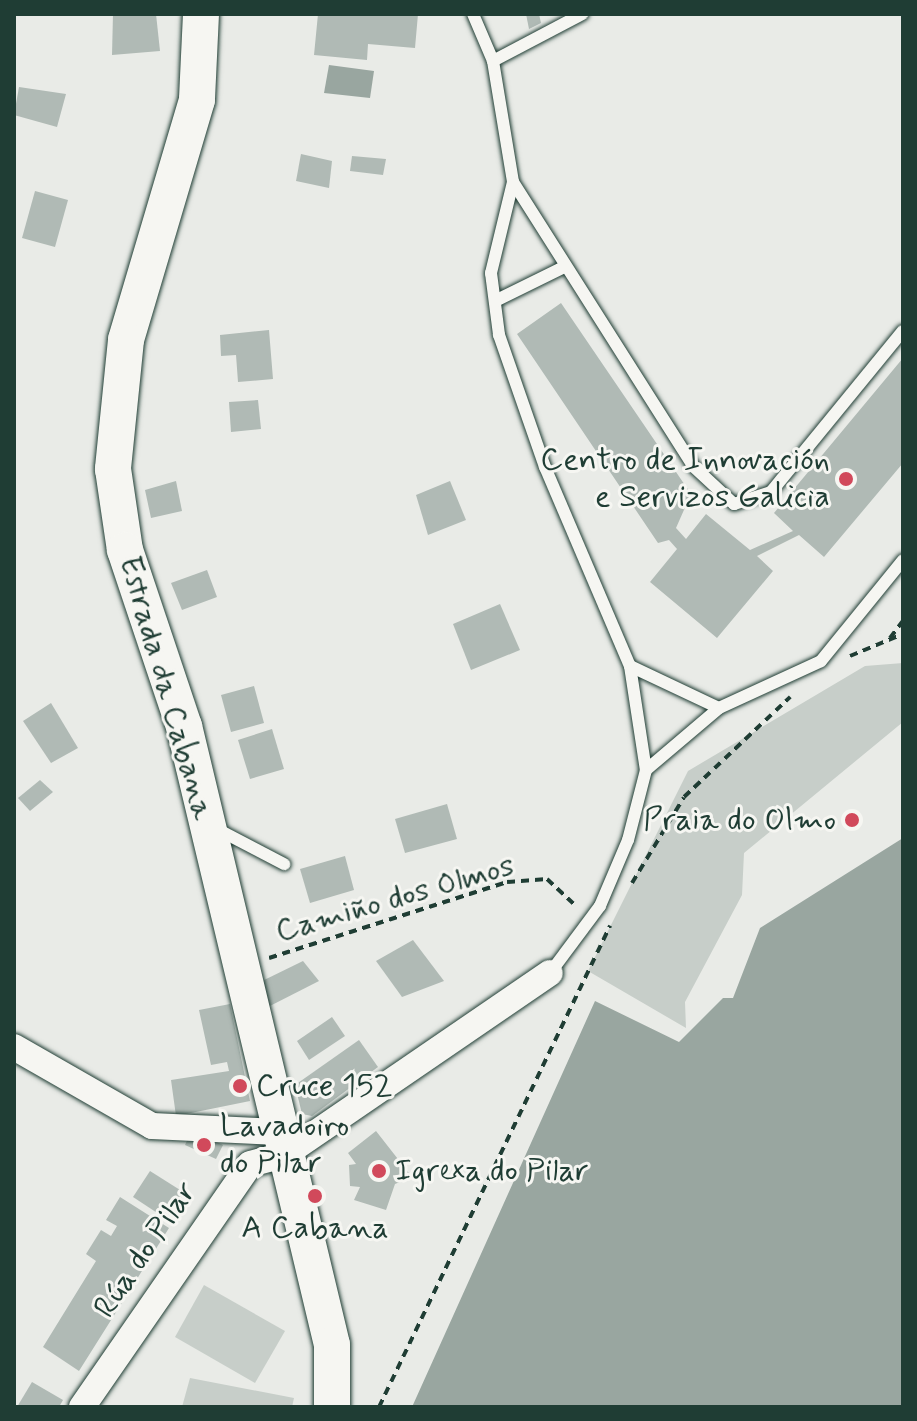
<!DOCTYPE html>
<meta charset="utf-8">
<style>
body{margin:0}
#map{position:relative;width:917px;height:1421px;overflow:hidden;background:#e9ebe7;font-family:Mynerve,sans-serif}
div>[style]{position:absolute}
.green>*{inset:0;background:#c7cec9}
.water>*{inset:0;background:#99a6a0}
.building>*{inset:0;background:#b0bab5}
.path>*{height:4px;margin-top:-2px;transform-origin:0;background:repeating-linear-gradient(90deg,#1f3d34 0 8px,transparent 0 14px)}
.roads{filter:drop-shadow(0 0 2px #1f3d34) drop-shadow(0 0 2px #1f3d34)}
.service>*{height:12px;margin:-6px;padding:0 6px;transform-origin:6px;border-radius:6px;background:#f6f6f2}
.minor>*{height:26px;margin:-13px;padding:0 13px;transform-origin:13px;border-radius:13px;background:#f6f6f2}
.secondary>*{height:36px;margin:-18px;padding:0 18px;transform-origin:18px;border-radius:18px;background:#f6f6f2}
.dots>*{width:22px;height:22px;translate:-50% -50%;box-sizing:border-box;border:4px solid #f6f6f2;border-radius:50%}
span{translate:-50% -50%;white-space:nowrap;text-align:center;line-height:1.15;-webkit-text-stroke:6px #f6f6f2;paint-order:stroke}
.poi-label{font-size:32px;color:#1f3d34}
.right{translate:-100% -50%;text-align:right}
.left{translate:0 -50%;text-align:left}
.street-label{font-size:32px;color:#1f3d34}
.frame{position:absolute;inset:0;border:16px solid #1f3d34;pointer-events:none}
</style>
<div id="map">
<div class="green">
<i style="clip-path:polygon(903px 663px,903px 722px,744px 853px,742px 895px,685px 1002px,686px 1028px,588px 971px,688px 771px,865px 666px)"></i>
<i style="clip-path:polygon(204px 1285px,285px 1331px,255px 1383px,175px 1337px)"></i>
<i style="clip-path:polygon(190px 1378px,294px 1398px,292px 1407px,182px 1407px)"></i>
</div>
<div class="water">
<i style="clip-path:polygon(329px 65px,374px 71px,370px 98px,324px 93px)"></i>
<i style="clip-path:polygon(903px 838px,903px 1407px,412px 1407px,595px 1001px,679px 1042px,723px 998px,733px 998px,760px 928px)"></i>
</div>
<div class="building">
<i style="clip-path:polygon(113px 14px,156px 14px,160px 51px,112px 55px)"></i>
<i style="clip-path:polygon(318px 14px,418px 14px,415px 48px,368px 44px,367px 60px,314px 55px)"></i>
<i style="clip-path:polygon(526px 14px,539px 14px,541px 23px,529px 29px)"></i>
<i style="clip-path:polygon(19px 87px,66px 94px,57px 127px,14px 115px)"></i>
<i style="clip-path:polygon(301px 154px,332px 161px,329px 188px,296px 181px)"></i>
<i style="clip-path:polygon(352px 156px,386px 159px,383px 175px,350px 171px)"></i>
<i style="clip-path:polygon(35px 191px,68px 200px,55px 247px,22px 238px)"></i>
<i style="clip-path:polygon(561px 303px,691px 494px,676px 528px,686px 539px,706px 514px,750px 550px,793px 531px,774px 513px,903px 358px,903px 463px,824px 557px,799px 535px,757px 556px,773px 571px,717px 638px,650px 582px,677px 549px,669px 540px,658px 543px,517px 334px)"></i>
<i style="clip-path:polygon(269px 330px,273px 379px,238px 382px,236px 355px,221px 356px,220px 335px)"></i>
<i style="clip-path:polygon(258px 400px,261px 429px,231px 432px,229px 402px)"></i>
<i style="clip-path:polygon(176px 481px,182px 511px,151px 518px,145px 490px)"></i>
<i style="clip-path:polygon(450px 481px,466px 520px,428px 535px,416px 495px)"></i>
<i style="clip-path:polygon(207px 570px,217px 597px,182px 610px,171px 583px)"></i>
<i style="clip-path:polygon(500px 604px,520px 650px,471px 670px,453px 624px)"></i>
<i style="clip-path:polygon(254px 686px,264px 723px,231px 732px,221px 695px)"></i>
<i style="clip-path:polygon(51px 703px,78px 748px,51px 763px,23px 721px)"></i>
<i style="clip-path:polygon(272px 729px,284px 769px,250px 779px,238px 740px)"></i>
<i style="clip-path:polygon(40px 780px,53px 792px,30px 811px,18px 798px)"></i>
<i style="clip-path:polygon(447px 804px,457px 839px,405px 853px,395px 819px)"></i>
<i style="clip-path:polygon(345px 856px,354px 890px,310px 903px,300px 869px)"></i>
<i style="clip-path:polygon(413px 940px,444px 981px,402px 997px,376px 961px)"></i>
<i style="clip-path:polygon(303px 961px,319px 981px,264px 1009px,256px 984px)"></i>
<i style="clip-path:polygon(230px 1004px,250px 1101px,176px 1116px,171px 1080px,229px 1071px,227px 1062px,211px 1065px,199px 1010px)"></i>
<i style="clip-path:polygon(332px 1017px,345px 1036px,309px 1060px,297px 1041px)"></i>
<i style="clip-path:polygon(359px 1040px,378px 1067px,312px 1116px,302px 1114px,295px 1085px)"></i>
<i style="clip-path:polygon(192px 1130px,223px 1145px,216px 1159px,185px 1145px)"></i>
<i style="clip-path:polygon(376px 1131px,412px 1177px,395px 1184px,386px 1210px,354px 1200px,360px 1187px,350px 1186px,349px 1165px,356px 1164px,348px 1153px)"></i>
<i style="clip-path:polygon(150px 1171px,188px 1195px,171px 1222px,133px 1197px)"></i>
<i style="clip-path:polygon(120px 1197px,169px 1228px,79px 1371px,43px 1347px,96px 1261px,86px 1254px,101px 1230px,111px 1236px,117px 1226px,106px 1220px)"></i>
<i style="clip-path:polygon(32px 1382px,63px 1400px,59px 1407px,17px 1407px)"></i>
</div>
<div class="path">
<i style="left:890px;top:638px;width:21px;rotate:-53deg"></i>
<i style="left:850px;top:656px;width:57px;rotate:-22.5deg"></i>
<i style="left:632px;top:883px;width:100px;rotate:-58.8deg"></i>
<i style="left:684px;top:797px;width:146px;rotate:-43.3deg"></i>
<i style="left:269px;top:958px;width:250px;rotate:-17.7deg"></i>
<i style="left:507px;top:882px;width:40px;rotate:-4.3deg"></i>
<i style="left:547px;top:879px;width:40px;rotate:43deg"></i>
<i style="left:379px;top:1407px;width:534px;rotate:-64.35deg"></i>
</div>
<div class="roads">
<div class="service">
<i style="left:473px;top:14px;width:51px;rotate:66.9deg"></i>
<i style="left:493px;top:61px;width:123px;rotate:80.6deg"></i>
<i style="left:513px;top:182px;width:94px;rotate:103.6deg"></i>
<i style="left:491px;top:273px;width:63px;rotate:82.6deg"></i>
<i style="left:499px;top:335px;width:140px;rotate:70.8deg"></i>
<i style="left:545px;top:467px;width:216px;rotate:66.9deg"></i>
<i style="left:630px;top:666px;width:105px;rotate:81.3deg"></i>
<i style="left:646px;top:770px;width:72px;rotate:104.4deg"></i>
<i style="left:628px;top:840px;width:72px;rotate:113deg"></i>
<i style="left:600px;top:906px;width:84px;rotate:126.7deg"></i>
<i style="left:493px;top:61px;width:101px;rotate:-27.8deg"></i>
<i style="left:513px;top:182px;width:336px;rotate:57.6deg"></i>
<i style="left:693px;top:466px;width:56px;rotate:42.8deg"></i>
<i style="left:734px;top:504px;width:39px;rotate:-18deg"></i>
<i style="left:771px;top:492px;width:208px;rotate:-50.7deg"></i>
<i style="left:495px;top:301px;width:77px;rotate:-26.2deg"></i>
<i style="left:630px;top:666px;width:98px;rotate:25.3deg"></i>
<i style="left:646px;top:770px;width:96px;rotate:-40.3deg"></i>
<i style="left:719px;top:708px;width:112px;rotate:-24.7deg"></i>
<i style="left:821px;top:661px;width:130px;rotate:-50.9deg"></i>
<i style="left:217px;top:829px;width:76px;rotate:27.6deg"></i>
</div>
<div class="minor">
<i style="left:14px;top:1047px;width:159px;rotate:29.8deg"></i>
<i style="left:152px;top:1126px;width:126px;rotate:2.7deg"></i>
<i style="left:82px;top:1407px;width:295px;rotate:-55.3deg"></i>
<i style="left:250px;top:1164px;width:35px;rotate:-15deg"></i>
<i style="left:284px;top:1155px;width:322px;rotate:-34.4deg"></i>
</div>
<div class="secondary">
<i style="left:201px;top:14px;width:86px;rotate:92.7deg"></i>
<i style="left:197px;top:100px;width:250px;rotate:106.5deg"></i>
<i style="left:126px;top:340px;width:130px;rotate:95.8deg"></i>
<i style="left:113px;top:469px;width:82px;rotate:81.6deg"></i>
<i style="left:125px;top:550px;width:186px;rotate:71.5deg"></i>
<i style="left:184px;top:726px;width:636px;rotate:76.55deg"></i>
<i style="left:332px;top:1345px;width:62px;rotate:90deg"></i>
</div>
</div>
<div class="dots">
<i style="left:846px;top:479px;background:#d1495b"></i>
<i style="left:852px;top:820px;background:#d1495b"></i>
<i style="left:240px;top:1086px;background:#d1495b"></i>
<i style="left:204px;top:1145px;background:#d1495b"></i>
<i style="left:379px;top:1171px;background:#d1495b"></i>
<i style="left:315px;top:1196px;background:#d1495b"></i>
</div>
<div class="poi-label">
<span class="right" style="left:830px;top:479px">Centro de Innovación<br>e Servizos Galicia</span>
<span class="right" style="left:836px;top:820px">Praia do Olmo</span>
<span class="left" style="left:256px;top:1086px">Cruce 152</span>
<span class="left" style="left:220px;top:1145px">Lavadoiro<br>do Pilar</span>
<span class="left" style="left:395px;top:1171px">Igrexa do Pilar</span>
<span style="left:315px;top:1228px">A Cabana</span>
</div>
<div class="street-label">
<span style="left:166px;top:688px;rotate:74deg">Estrada da Cabana</span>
<span style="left:395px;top:899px;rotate:-16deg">Camiño dos Olmos</span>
<span style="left:146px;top:1250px;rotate:-56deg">Rúa do Pilar</span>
</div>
<div class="frame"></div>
</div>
